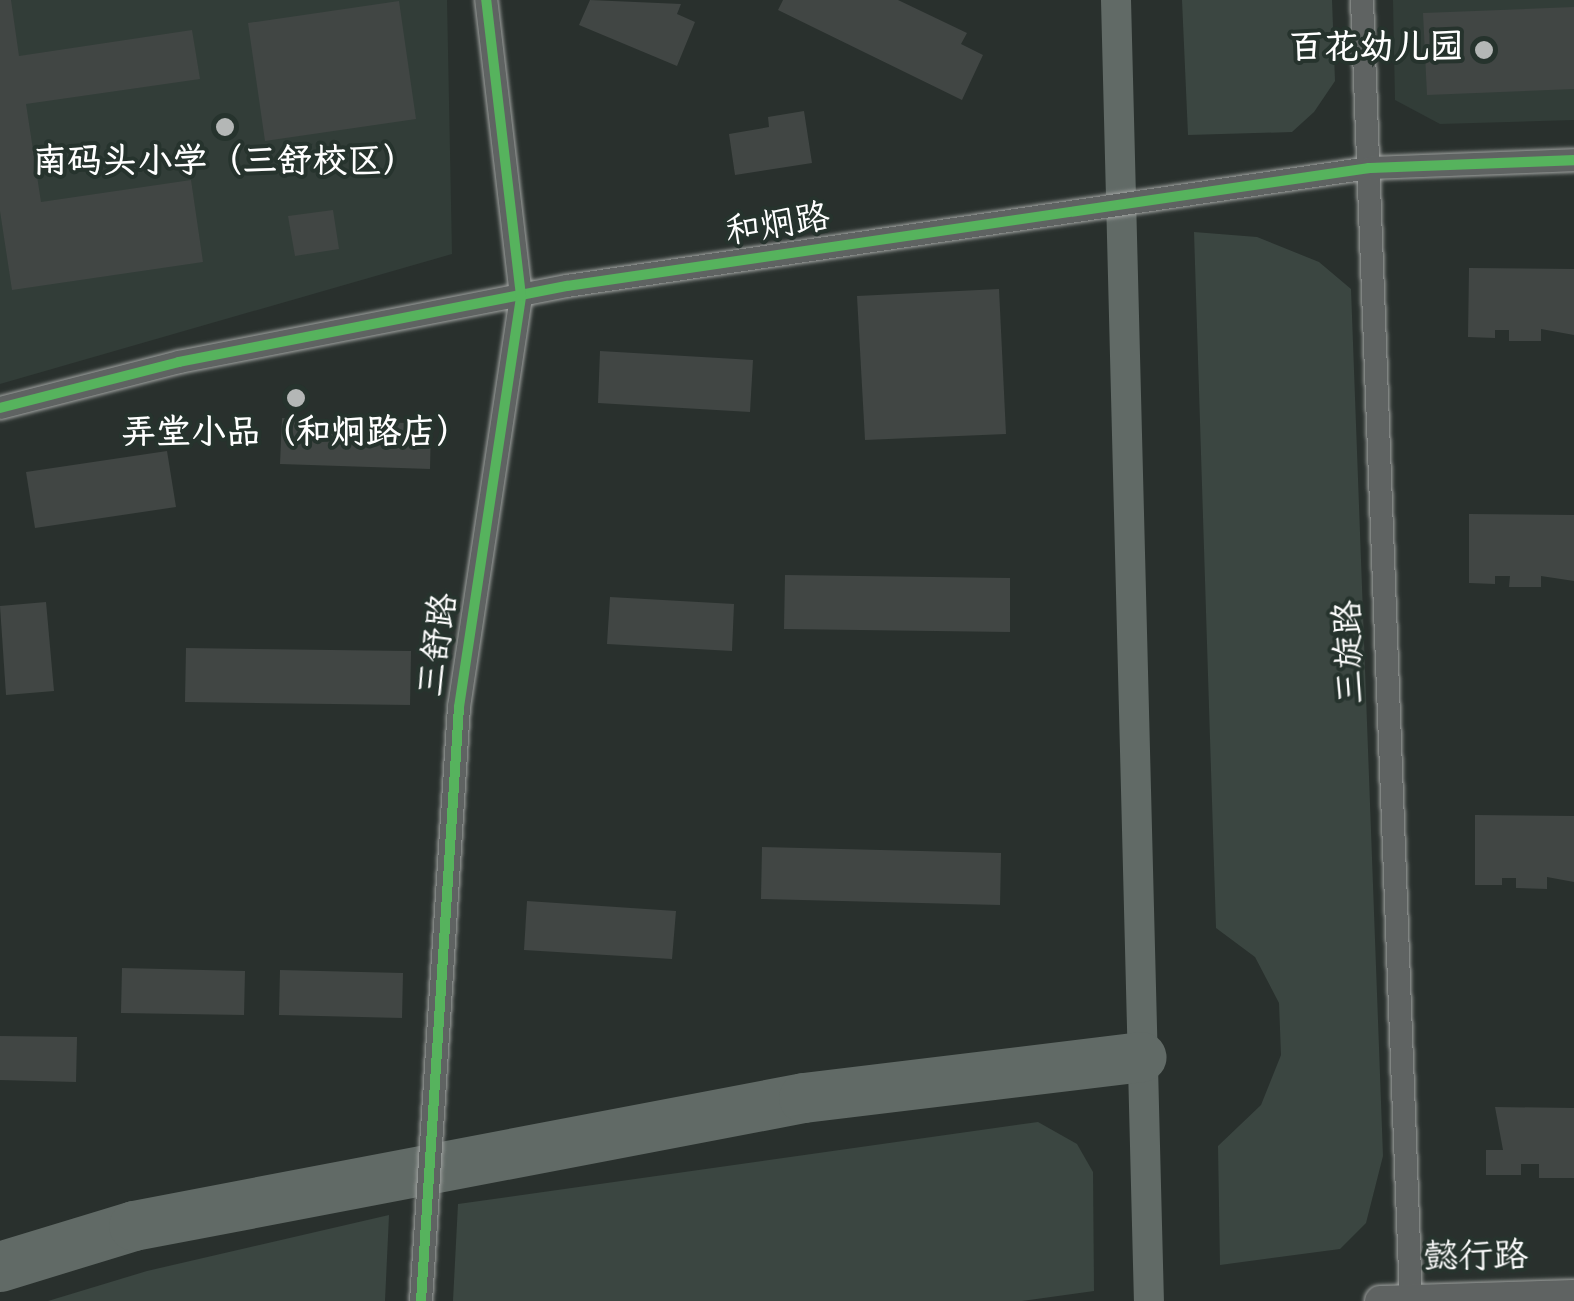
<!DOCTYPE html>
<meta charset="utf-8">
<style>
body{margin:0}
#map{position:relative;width:1574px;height:1301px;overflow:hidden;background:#29302d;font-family:"Indie Flower","LXGW WenKai TC",sans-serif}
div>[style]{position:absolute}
.built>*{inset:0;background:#323d38}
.green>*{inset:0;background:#3b4641}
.canal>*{height:30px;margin:-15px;padding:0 15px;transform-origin:15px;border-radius:15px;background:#616a66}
.river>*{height:50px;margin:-25px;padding:0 25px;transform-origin:25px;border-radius:25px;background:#616a66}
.building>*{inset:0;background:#414644}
.roads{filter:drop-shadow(0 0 2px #9fa2a0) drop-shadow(0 0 2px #9fa2a0)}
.minor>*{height:22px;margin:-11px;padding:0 11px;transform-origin:11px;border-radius:11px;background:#5f6362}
.tertiary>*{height:30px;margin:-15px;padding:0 15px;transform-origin:15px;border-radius:15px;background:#5f6362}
.cycleway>*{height:10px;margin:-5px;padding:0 5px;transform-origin:5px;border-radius:5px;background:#56b35d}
.dots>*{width:28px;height:28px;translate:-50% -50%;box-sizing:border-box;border:5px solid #26332d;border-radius:50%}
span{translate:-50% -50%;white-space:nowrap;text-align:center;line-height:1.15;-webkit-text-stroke:8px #26332d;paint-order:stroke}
.poi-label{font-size:35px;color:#fff;font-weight:700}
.right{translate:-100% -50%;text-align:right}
.street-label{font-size:35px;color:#fff}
</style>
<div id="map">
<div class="built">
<i style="clip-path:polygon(0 0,447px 0,452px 254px,0 384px)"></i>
<i style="clip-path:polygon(1393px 0,1574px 0,1574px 120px,1440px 124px,1395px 100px)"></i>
</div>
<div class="green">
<i style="clip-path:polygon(1182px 0,1332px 0,1335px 81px,1314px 112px,1292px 132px,1188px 135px)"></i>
<i style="clip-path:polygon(1194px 232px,1257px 237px,1319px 262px,1351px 289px,1383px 1156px,1366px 1223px,1340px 1249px,1220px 1265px,1218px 1146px,1261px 1105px,1281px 1055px,1279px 1003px,1255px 957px,1216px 928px)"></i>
<i style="clip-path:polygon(1038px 1122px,1077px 1144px,1093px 1172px,1094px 1291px,1022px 1301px,453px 1301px,458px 1204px)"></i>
<i style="clip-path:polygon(389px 1215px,385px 1301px,48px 1301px,147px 1271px)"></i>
</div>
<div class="canal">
<i style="left:1116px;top:0;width:1301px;rotate:88.55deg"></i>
</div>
<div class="river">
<i style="left:0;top:1267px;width:140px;rotate:-17deg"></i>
<i style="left:134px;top:1226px;width:682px;rotate:-10.82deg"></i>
<i style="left:804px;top:1098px;width:340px;rotate:-6.9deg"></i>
</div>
<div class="building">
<i style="clip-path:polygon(0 0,11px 0,19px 56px,192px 30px,200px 79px,26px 104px,41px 202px,191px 180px,203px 262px,12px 290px,0 211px)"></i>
<i style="clip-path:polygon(590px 0,681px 4px,677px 14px,695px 22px,677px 66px,579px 25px)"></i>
<i style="clip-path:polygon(783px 0,898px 0,967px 33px,961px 44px,983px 55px,962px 100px,778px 10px)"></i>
<i style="clip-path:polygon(399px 1px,416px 119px,265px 141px,248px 23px)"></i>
<i style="clip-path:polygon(1574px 7px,1574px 89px,1427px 95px,1423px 13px)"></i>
<i style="clip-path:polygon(804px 111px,812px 163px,735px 175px,729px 134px,769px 127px,768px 117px)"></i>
<i style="clip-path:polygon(333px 210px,339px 249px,295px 256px,288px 216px)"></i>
<i style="clip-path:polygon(1469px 268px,1574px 269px,1574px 335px,1541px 329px,1541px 341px,1509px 341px,1509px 330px,1495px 330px,1495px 338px,1468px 337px)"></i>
<i style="clip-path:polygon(999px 289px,1006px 434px,865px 440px,857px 296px)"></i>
<i style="clip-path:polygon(600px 351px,753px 360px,750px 412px,598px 403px)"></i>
<i style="clip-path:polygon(282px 418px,431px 424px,430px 469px,280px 464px)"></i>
<i style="clip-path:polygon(167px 451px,176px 507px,35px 528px,26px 472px)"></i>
<i style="clip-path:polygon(1469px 514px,1574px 515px,1574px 581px,1541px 576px,1541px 587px,1509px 587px,1510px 576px,1495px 576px,1495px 584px,1469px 583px)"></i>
<i style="clip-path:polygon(785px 575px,1010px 578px,1010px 632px,784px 629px)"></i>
<i style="clip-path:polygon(610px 597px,734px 604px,732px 651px,607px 644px)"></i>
<i style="clip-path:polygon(46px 602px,54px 691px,6px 695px,0 606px)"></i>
<i style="clip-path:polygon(186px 648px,411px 651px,410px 705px,185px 702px)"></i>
<i style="clip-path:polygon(1475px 815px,1574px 816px,1574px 882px,1547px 877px,1547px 889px,1516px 888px,1516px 878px,1502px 878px,1502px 885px,1475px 885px)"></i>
<i style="clip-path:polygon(762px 847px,1001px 853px,1000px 905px,761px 899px)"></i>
<i style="clip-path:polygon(527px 901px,676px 911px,672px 959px,524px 950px)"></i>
<i style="clip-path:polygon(122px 968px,245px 971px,244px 1015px,121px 1013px)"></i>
<i style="clip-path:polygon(280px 970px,403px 973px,402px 1018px,279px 1015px)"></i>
<i style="clip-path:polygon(0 1036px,77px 1037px,76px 1082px,0 1080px)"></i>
<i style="clip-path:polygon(1495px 1107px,1574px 1108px,1574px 1178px,1539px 1178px,1539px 1164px,1521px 1164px,1521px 1175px,1486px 1175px,1486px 1150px,1503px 1150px)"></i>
</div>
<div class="roads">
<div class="minor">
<i style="left:1362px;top:0;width:1302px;rotate:87.84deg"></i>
<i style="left:0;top:408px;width:185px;rotate:-14.4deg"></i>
<i style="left:179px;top:362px;width:395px;rotate:-11.1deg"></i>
<i style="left:567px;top:286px;width:811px;rotate:-8.37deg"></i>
<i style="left:1369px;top:168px;width:205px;rotate:-2.2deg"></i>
<i style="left:421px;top:1301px;width:595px;rotate:-86.34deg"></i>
<i style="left:459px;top:707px;width:416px;rotate:-81.4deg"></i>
<i style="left:521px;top:296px;width:298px;rotate:-96.7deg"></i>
</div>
<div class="tertiary">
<i style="left:1380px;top:1301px;width:194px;rotate:-1.8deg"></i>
</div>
</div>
<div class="cycleway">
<i style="left:0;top:408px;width:185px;rotate:-14.4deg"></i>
<i style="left:179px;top:362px;width:395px;rotate:-11.1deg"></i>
<i style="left:567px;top:286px;width:811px;rotate:-8.37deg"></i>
<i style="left:1369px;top:168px;width:205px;rotate:-2.2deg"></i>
<i style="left:421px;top:1301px;width:595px;rotate:-86.34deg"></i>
<i style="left:459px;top:707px;width:416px;rotate:-81.4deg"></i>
<i style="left:521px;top:296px;width:298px;rotate:-96.7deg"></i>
</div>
<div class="dots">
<i style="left:1484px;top:50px;background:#b4b7b6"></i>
<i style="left:225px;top:127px;background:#b4b7b6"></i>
<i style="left:296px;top:398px;background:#b4b7b6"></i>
</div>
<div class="poi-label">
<span class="right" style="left:1464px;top:50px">百花幼儿园</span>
<span style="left:225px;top:164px">南码头小学（三舒校区）</span>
<span style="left:296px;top:435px">弄堂小品（和炯路店）</span>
</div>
<div class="street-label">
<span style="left:778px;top:227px;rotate:-9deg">和炯路</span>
<span style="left:440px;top:645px;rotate:-82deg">三舒路</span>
<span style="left:1352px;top:652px;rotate:-92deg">三旋路</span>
<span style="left:1476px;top:1259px;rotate:-1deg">懿行路</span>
</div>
</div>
